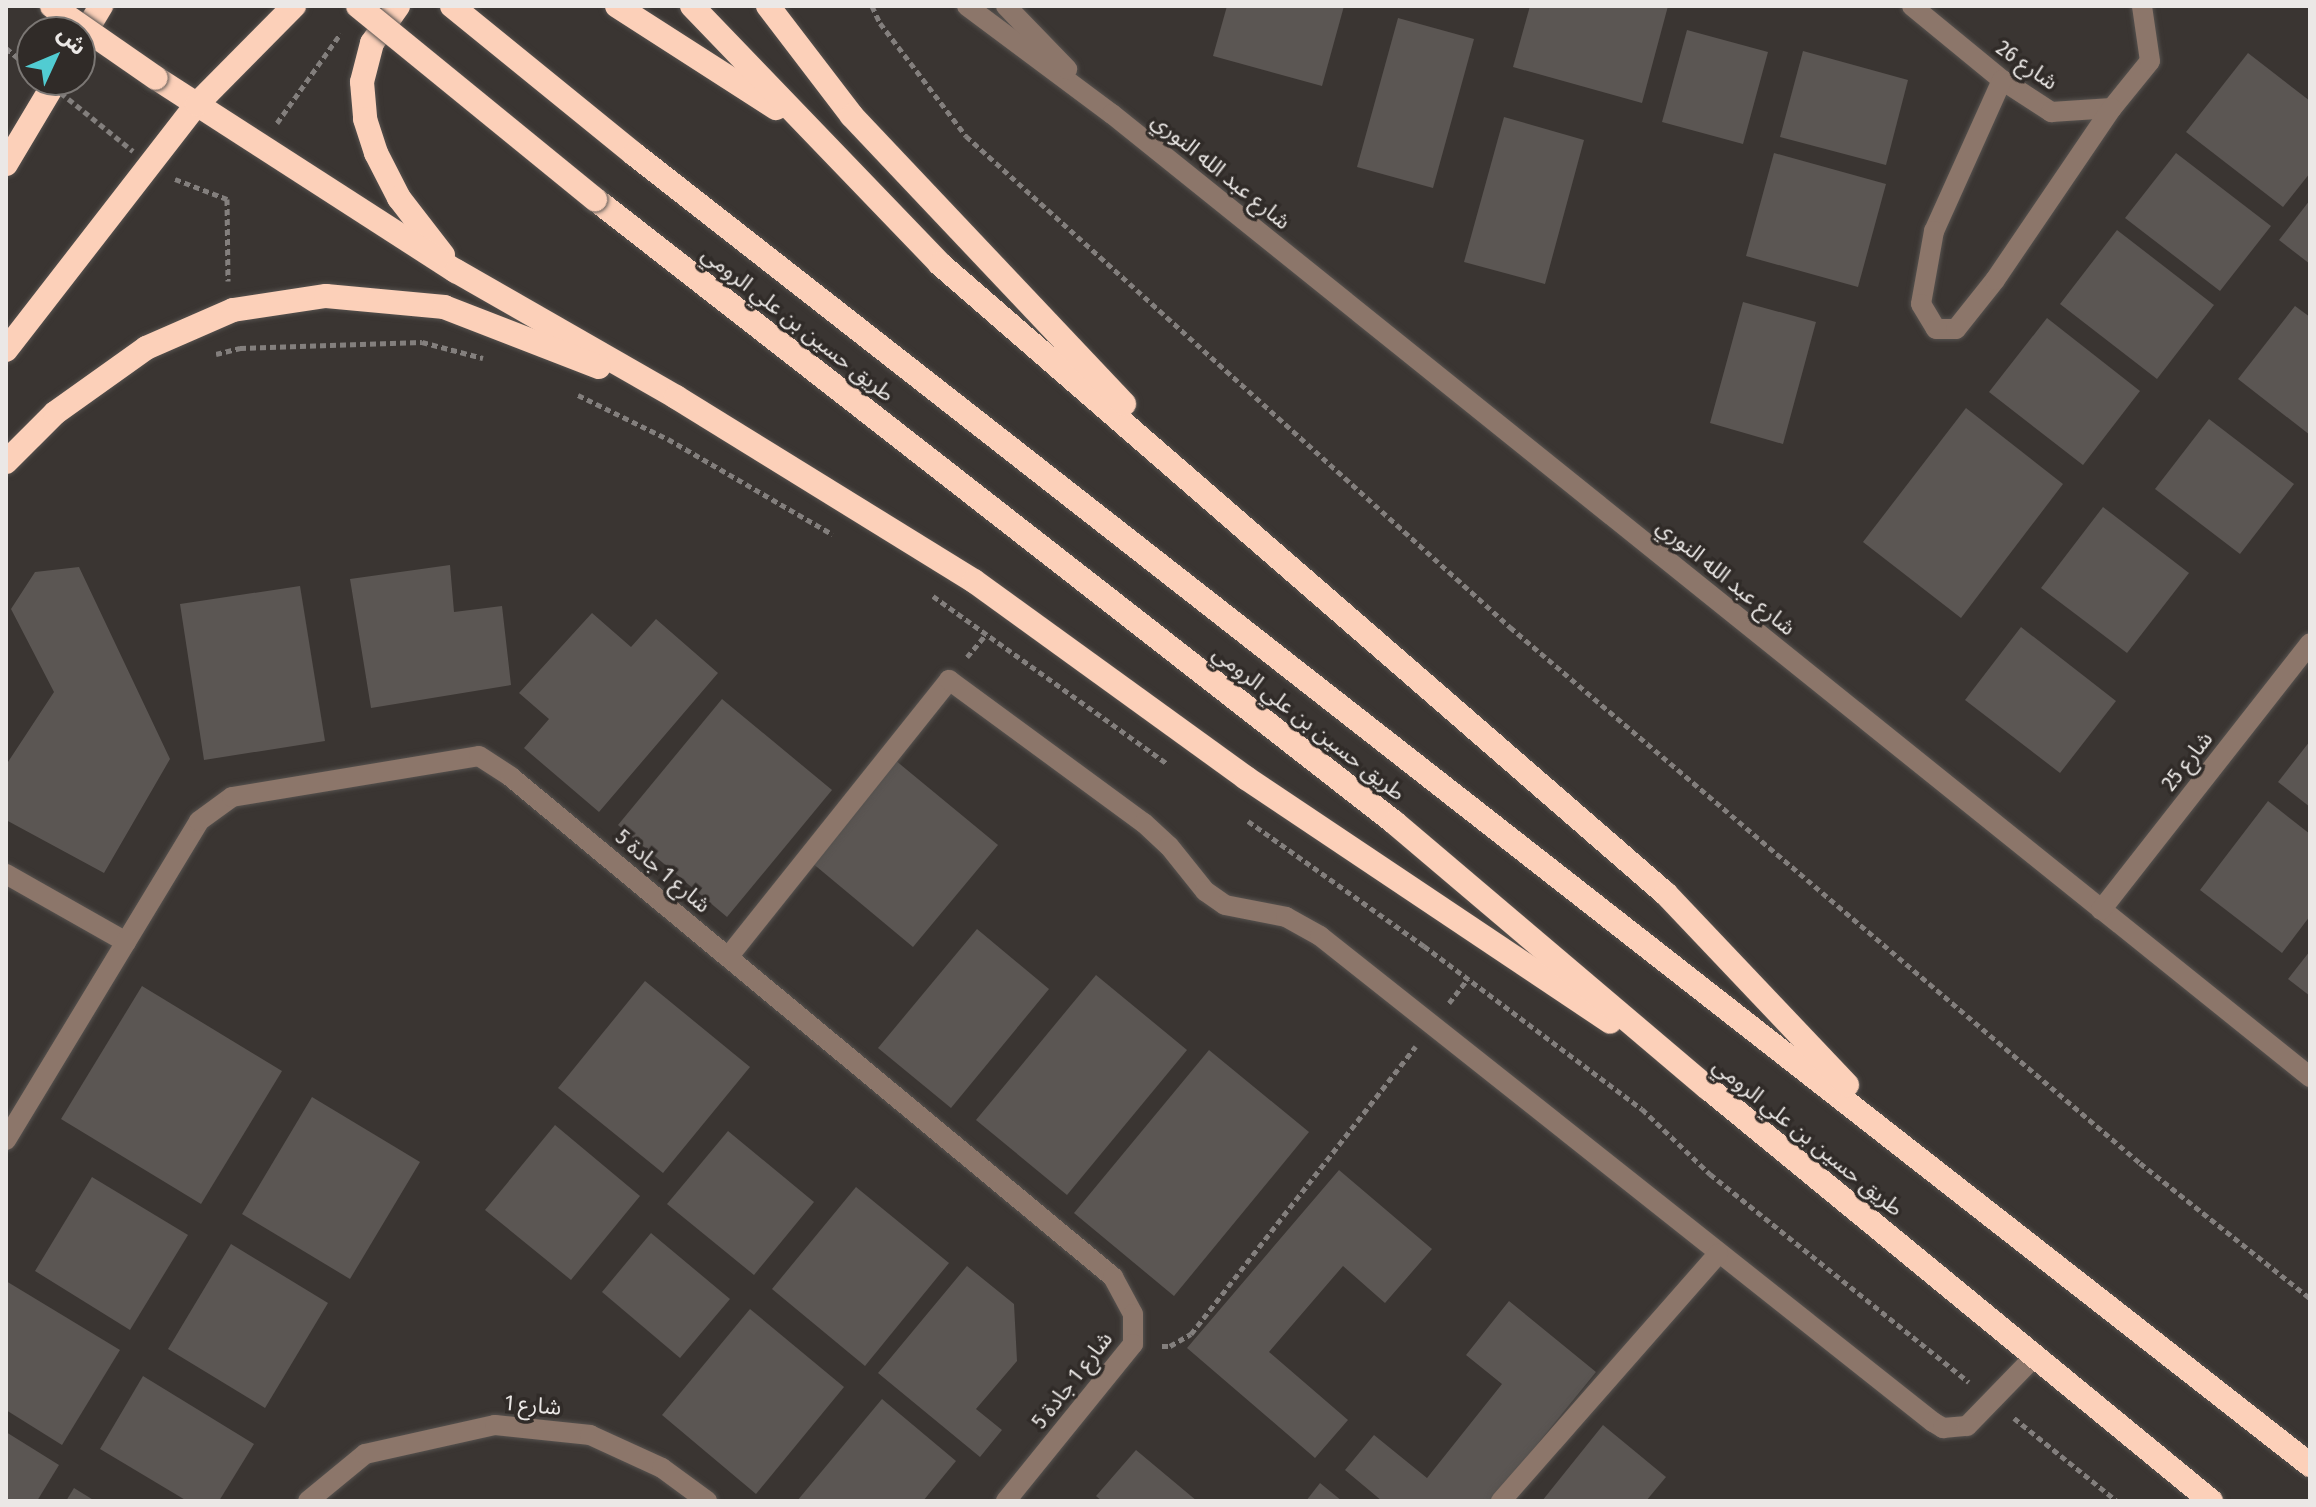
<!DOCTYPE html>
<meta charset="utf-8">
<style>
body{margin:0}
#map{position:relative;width:2316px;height:1507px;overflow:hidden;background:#3a3532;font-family:"Fira Sans Condensed","Noto Sans Arabic",sans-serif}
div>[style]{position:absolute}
.building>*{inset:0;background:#5b5653}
.path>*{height:5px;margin-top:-2.5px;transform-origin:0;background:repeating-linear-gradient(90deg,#837f7d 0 6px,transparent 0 10px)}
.roads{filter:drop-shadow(0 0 2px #56524f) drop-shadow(0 0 2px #56524f)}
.minor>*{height:20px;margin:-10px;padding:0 10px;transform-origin:10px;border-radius:10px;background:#8c766a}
.highway>*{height:24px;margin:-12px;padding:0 12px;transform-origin:12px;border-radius:12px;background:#fcd0b9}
.path-bridge>*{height:5px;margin-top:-2.5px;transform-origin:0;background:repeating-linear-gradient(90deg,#837f7d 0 6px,transparent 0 10px)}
.bridges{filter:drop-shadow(0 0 2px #56524f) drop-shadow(0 0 2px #56524f)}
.highway-bridge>*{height:24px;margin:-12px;padding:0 12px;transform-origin:12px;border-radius:12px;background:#fcd0b9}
span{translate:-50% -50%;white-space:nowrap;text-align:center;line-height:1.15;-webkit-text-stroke:7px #302b28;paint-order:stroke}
.street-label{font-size:22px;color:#ebe8e6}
.frame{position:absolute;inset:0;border:8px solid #ebe8e6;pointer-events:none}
.north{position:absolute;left:16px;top:16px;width:80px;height:80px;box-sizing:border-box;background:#302b28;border:2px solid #7b7774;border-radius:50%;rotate:46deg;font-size:22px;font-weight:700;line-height:32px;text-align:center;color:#ebe8e6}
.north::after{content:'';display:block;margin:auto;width:28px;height:36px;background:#51ccd2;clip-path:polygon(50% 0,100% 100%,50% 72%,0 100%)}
</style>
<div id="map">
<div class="building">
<i style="clip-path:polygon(1227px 6px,1344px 6px,1322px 86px,1213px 56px)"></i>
<i style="clip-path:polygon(1530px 6px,1668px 6px,1642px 103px,1513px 67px)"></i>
<i style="clip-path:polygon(1398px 18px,1474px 39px,1433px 188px,1357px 167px)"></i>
<i style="clip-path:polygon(1687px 30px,1768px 52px,1743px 144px,1662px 122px)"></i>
<i style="clip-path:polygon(1803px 51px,1908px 80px,1886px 165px,1780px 137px)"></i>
<i style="clip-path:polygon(2248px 53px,2310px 101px,2310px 173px,2283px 207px,2186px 132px)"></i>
<i style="clip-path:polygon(1504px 117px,1584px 140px,1545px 284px,1464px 262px)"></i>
<i style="clip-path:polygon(1774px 153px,1886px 184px,1858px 287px,1746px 256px)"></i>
<i style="clip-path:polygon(2176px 153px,2271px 226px,2220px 291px,2125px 218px)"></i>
<i style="clip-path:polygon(2310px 200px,2310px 264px,2279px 240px)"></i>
<i style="clip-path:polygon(2117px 230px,2214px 305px,2157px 379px,2060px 304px)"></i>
<i style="clip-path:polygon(1743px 302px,1816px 322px,1783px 444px,1710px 423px)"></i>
<i style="clip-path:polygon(2295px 306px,2310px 317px,2310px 435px,2238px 379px)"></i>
<i style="clip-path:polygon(2047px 318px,2140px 391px,2083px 465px,1989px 392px)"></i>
<i style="clip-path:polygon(1966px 408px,2063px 484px,1961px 618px,1863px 542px)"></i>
<i style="clip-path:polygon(2209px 419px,2294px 484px,2240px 554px,2155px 489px)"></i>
<i style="clip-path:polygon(2103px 507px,2189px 573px,2127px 653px,2041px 588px)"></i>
<i style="clip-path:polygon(450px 565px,454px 612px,502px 606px,511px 685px,371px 708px,350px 579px)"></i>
<i style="clip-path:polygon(79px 567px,170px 759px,104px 873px,6px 820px,6px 765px,54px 692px,11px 609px,35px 572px)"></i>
<i style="clip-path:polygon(300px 586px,325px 741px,204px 760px,180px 604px)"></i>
<i style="clip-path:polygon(592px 613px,631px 647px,656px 619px,718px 673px,599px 812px,524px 748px,549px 719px,519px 693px)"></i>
<i style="clip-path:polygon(2021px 627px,2116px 701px,2060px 773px,1965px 700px)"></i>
<i style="clip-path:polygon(722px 699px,832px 790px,727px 917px,618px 825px)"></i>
<i style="clip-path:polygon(2310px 741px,2310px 807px,2278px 782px)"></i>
<i style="clip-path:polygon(895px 760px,998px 845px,913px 947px,811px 862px)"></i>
<i style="clip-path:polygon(2268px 801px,2310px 834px,2310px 916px,2282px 953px,2200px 890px)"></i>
<i style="clip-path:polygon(977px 929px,1049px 989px,951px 1108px,878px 1048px)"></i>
<i style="clip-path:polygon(2310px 951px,2310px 996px,2288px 979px)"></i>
<i style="clip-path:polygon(1096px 975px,1187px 1050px,1067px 1195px,976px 1120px)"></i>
<i style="clip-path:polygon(645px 981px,750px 1067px,663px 1173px,558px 1088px)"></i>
<i style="clip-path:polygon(142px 986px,282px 1071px,201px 1204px,61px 1119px)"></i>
<i style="clip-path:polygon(1209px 1050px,1309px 1132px,1174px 1296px,1074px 1213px)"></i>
<i style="clip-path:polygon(312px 1097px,420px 1162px,350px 1279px,242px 1214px)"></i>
<i style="clip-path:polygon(555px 1125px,640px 1196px,571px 1280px,485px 1210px)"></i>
<i style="clip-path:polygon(728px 1131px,814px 1202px,754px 1275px,667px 1204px)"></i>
<i style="clip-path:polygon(1339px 1170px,1432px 1249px,1385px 1303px,1343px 1266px,1269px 1352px,1348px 1420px,1315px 1458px,1187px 1348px)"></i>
<i style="clip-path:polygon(92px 1177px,188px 1235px,130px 1330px,35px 1271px)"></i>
<i style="clip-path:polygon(856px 1187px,949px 1263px,865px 1366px,772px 1289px)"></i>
<i style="clip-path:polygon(651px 1233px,730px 1299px,680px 1358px,602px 1292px)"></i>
<i style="clip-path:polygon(231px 1244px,328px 1303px,265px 1408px,168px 1349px)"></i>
<i style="clip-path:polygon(967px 1266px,1014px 1304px,1017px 1361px,976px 1409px,1002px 1430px,980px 1457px,878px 1373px)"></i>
<i style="clip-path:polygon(6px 1281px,120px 1350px,62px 1445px,6px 1410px)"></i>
<i style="clip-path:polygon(1509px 1301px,1596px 1372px,1491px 1501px,1382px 1501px,1345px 1470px,1374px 1435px,1427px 1478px,1502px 1384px,1466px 1355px)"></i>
<i style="clip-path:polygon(750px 1309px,844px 1387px,756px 1494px,662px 1415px)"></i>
<i style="clip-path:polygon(143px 1376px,254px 1444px,219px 1501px,187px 1501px,100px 1449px)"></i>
<i style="clip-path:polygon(882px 1399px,956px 1461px,923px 1501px,797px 1501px)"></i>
<i style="clip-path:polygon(1603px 1425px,1666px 1477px,1646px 1501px,1542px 1501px)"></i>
<i style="clip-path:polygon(6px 1432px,59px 1465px,37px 1501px,6px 1501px)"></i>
<i style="clip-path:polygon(1136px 1450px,1197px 1501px,1102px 1501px,1096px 1496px)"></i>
<i style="clip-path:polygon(1320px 1483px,1342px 1501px,1306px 1501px)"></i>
<i style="clip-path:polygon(74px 1488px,95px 1501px,66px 1501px)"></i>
</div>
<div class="path">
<i style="left:872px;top:6px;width:19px;rotate:65deg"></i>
<i style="left:880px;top:23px;width:142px;rotate:52.7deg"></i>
<i style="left:966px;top:136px;width:733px;rotate:42.07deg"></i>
<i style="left:1510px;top:627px;width:827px;rotate:40.39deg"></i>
<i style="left:2140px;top:1163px;width:217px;rotate:38.5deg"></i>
<i style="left:6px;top:48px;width:31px;rotate:40deg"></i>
<i style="left:277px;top:123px;width:110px;rotate:-54.6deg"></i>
<i style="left:175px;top:179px;width:56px;rotate:21deg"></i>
<i style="left:227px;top:199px;width:82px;rotate:89.3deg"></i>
<i style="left:216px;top:354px;width:25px;rotate:-14deg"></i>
<i style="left:240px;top:348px;width:182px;rotate:-1.9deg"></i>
<i style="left:422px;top:342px;width:63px;rotate:14.7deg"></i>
<i style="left:578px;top:395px;width:100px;rotate:26.1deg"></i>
<i style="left:668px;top:439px;width:190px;rotate:30.1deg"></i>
<i style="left:933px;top:596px;width:289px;rotate:35.6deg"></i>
<i style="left:967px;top:657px;width:30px;rotate:-50deg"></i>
<i style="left:1248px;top:821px;width:216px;rotate:35.4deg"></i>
<i style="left:1424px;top:946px;width:272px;rotate:36.8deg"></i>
<i style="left:1642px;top:1109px;width:94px;rotate:43.7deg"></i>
<i style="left:1710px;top:1174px;width:332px;rotate:38.8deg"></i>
<i style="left:1449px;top:1003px;width:31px;rotate:-52deg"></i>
<i style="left:1162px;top:1346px;width:8px"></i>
<i style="left:1170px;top:1346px;width:24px;rotate:-30deg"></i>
<i style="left:1191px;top:1334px;width:365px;rotate:-52deg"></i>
<i style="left:2014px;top:1418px;width:132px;rotate:38.9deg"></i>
</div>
<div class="roads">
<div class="minor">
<i style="left:967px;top:6px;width:181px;rotate:36.7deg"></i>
<i style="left:1112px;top:114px;width:1537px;rotate:38.79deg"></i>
<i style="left:1006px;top:6px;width:88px;rotate:45.9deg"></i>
<i style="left:1912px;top:6px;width:117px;rotate:39.4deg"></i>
<i style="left:2002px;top:80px;width:59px;rotate:33.1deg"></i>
<i style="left:2051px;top:112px;width:61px;rotate:-3.8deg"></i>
<i style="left:2112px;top:108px;width:60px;rotate:-51deg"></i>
<i style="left:2150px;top:61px;width:56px;rotate:-98.3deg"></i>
<i style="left:2002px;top:80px;width:166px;rotate:114.2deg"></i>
<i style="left:1934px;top:231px;width:74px;rotate:100.1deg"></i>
<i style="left:1921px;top:304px;width:29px;rotate:59deg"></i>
<i style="left:1936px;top:329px;width:20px"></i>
<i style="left:1956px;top:329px;width:63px;rotate:-51.5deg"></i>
<i style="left:1995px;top:280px;width:208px;rotate:-55.8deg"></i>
<i style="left:6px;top:874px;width:138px;rotate:29.5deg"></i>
<i style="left:2101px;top:910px;width:339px;rotate:-51.9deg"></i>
<i style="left:729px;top:956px;width:353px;rotate:-51.4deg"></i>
<i style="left:949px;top:680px;width:242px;rotate:36.3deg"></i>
<i style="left:1144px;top:823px;width:34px;rotate:43deg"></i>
<i style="left:1169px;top:846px;width:58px;rotate:51.3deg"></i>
<i style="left:1205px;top:891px;width:24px;rotate:35deg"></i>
<i style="left:1225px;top:905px;width:62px;rotate:11.1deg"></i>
<i style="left:1286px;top:917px;width:39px;rotate:29deg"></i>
<i style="left:1320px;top:936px;width:782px;rotate:38.41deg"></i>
<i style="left:1933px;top:1422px;width:12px;rotate:31deg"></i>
<i style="left:1943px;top:1428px;width:24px;rotate:-5deg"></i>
<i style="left:1967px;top:1426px;width:98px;rotate:-45.8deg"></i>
<i style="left:6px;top:1140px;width:373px;rotate:-58.8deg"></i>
<i style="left:199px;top:821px;width:41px;rotate:-36deg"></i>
<i style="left:232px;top:797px;width:250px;rotate:-9.4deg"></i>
<i style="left:479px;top:756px;width:38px;rotate:33deg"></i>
<i style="left:511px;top:777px;width:783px;rotate:39.71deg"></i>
<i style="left:1113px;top:1277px;width:42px;rotate:61.6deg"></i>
<i style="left:1133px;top:1314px;width:30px;rotate:90deg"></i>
<i style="left:1133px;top:1344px;width:202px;rotate:129deg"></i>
<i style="left:308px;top:1501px;width:74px;rotate:-39.5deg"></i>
<i style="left:365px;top:1454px;width:133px;rotate:-12.6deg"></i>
<i style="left:495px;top:1425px;width:96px;rotate:6deg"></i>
<i style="left:590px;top:1435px;width:79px;rotate:24.6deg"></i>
<i style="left:662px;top:1468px;width:56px;rotate:36.3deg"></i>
<i style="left:1501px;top:1501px;width:329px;rotate:-48.7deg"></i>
</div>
<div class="highway">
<i style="left:398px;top:6px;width:45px;rotate:125.1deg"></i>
<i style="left:372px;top:43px;width:40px;rotate:104.4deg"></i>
<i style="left:362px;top:82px;width:37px;rotate:85deg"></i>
<i style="left:365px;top:119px;width:36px;rotate:72deg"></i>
<i style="left:376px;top:153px;width:51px;rotate:62.9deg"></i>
<i style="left:399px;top:198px;width:72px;rotate:52.3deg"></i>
<i style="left:452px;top:6px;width:235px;rotate:39.1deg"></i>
<i style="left:634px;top:154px;width:2128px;rotate:38.03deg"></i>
<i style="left:617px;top:6px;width:189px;rotate:32.7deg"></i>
<i style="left:692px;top:6px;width:358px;rotate:46.1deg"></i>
<i style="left:940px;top:264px;width:961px;rotate:40.95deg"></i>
<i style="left:1666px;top:894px;width:263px;rotate:46.5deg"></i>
<i style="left:768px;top:6px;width:138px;rotate:52.6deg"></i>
<i style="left:852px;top:116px;width:396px;rotate:46.6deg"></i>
<i style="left:80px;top:41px;width:41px;rotate:-59deg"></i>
<i style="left:156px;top:78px;width:357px;rotate:32.8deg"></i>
<i style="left:456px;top:271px;width:254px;rotate:29.8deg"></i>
<i style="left:676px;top:397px;width:350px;rotate:31.7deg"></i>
<i style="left:974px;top:581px;width:336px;rotate:35.9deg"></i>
<i style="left:1246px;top:778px;width:438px;rotate:33.8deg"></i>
<i style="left:6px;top:164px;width:98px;rotate:-59.2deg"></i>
<i style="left:595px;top:199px;width:1015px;rotate:37.95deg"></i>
<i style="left:1395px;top:823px;width:410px;rotate:40.3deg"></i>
<i style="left:1708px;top:1088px;width:651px;rotate:39.39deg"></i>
<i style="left:6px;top:350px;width:311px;rotate:-52.2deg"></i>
<i style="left:197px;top:104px;width:138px;rotate:-45.3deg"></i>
<i style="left:6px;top:462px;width:69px;rotate:-45deg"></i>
<i style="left:55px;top:413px;width:112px;rotate:-35.5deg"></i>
<i style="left:146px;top:348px;width:95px;rotate:-23.6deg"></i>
<i style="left:233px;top:310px;width:94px;rotate:-8.6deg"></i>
<i style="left:326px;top:296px;width:119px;rotate:5.3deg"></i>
<i style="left:444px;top:307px;width:166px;rotate:21.2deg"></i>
</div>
</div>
<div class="path-bridge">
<i style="left:45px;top:80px;width:113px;rotate:38.9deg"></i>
</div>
<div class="bridges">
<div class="highway-bridge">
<i style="left:52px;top:6px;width:126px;rotate:34.7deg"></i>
<i style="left:358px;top:6px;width:306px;rotate:39.2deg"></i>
</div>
</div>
<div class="street-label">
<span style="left:2027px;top:65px;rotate:35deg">شارع 26</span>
<span style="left:1221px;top:171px;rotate:39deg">شارع عبد الله النوري</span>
<span style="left:798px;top:324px;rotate:38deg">طريق حسين بن علي الرومي</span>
<span style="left:1726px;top:577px;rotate:39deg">شارع عبد الله النوري</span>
<span style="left:1309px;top:723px;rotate:38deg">طريق حسين بن علي الرومي</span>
<span style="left:2187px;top:761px;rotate:-52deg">شارع 25</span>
<span style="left:663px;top:871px;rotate:40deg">شارع 1 جادة 5</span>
<span style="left:1808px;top:1137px;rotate:39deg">طريق حسين بن علي الرومي</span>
<span style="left:1072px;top:1380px;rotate:-52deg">شارع 1 جادة 5</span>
<span style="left:533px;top:1405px;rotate:5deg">شارع 1</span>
</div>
<div class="frame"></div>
<div class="north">ش</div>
</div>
